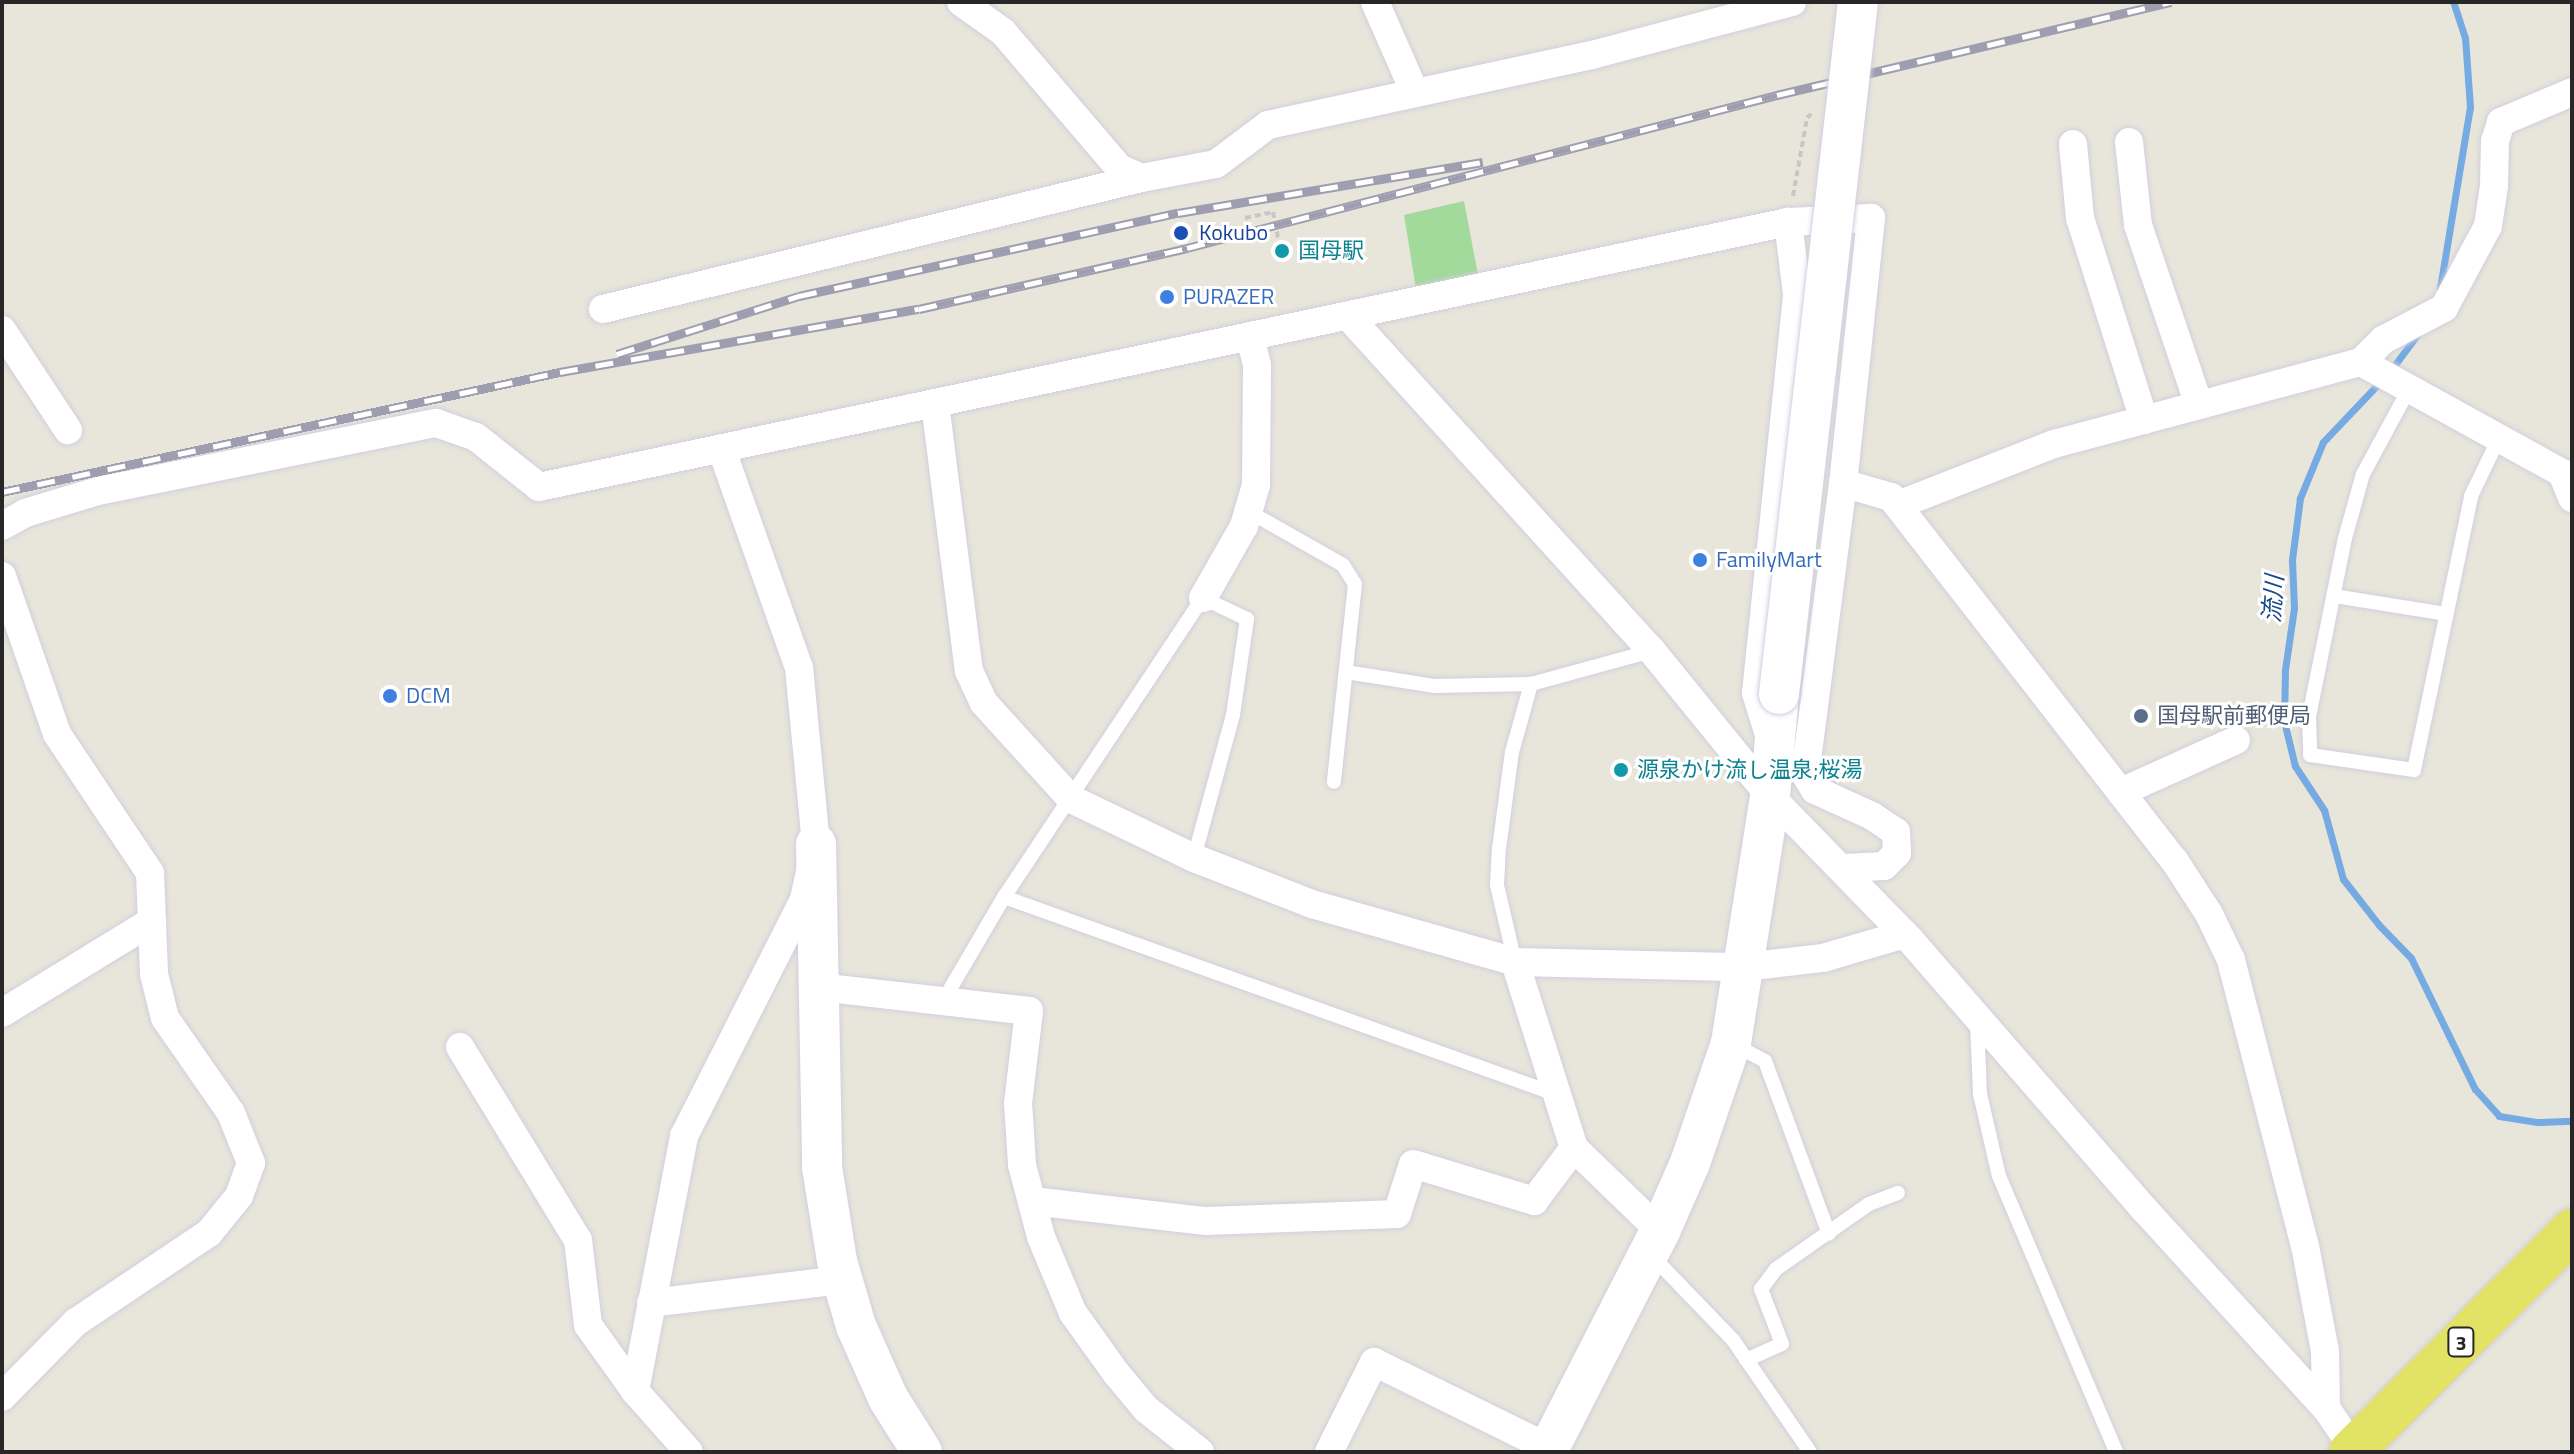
<!DOCTYPE html>
<meta charset="utf-8">
<style>
body{margin:0}
#map{position:relative;width:2574px;height:1454px;overflow:hidden;background:#e8e5da;font-family:"Titillium Web","Noto Sans JP",sans-serif}
div>[style]{position:absolute}
.green>*{inset:0;background:#a1da9a}
.stream>*{height:7px;margin:-3.5px;padding:0 3.5px;transform-origin:3.5px;border-radius:3.5px;background:#75abe2}
.path>*{height:4px;margin-top:-2px;transform-origin:0;background:repeating-linear-gradient(90deg,#c7c7c7 0 6px,transparent 0 10px)}
.roads{filter:drop-shadow(0 0 2px #d0cfdf) drop-shadow(0 0 2px #d0cfdf)}
.lane>*{height:14px;margin:-7px;padding:0 7px;transform-origin:7px;border-radius:7px;background:#fff}
.street>*{height:28px;margin:-14px;padding:0 14px;transform-origin:14px;border-radius:14px;background:#fff}
.secondary>*{height:40px;margin:-20px;padding:0 20px;transform-origin:20px;border-radius:20px;background:#fff}
.primary>*{height:44px;margin:-22px;padding:0 22px;transform-origin:22px;border-radius:22px;background:#e2e265}
.rail>*{height:9px;margin-top:-4.5px;transform-origin:0;background:repeating-linear-gradient(90deg,#fff 0 18px,#9f9db0 0 36px);box-sizing:border-box;border-block:2px solid #9f9db0}
.bridges{filter:drop-shadow(0 0 2px #d0cfdf) drop-shadow(0 0 2px #d0cfdf)}
.secondary-bridge>*{height:40px;margin:-20px;padding:0 20px;transform-origin:20px;border-radius:20px;background:#fff}
.dots>*{width:22px;height:22px;translate:-50% -50%;box-sizing:border-box;border:4px solid #fff;border-radius:50%}
span{translate:-50% -50%;white-space:nowrap;text-align:center;line-height:1.15;-webkit-text-stroke:6px #fff;paint-order:stroke}
.shield-label span{padding:2px 6px;background:#fff;border:2px solid;border-radius:6px;-webkit-text-stroke-width:0}
.shield-label{font-size:20px;color:#272727;font-weight:700}
.transit-label{font-size:22px;color:#164399}
.left{translate:0 -50%;text-align:left}
.culture-label{font-size:22px;color:#0d838f}
.shop-label{font-size:22px;color:#366cbe}
.service-label{font-size:22px;color:#4e5e75}
.water-label{font-size:24px;color:#194889;font-style:italic}
.frame{position:absolute;inset:0;border:4px solid #272727;pointer-events:none}
</style>
<div id="map">
<div class="green">
<i style="clip-path:polygon(1464px 201px,1478px 275px,1416px 289px,1404px 215px)"></i>
</div>
<div class="stream">
<i style="left:2440px;top:288px;width:183px;rotate:-80.6deg"></i>
<i style="left:2470px;top:107px;width:69px;rotate:-94.1deg"></i>
<i style="left:2465px;top:38px;width:38px;rotate:-108deg"></i>
<i style="left:2391px;top:370px;width:44px;rotate:-53.4deg"></i>
<i style="left:2380px;top:382px;width:83px;rotate:133.5deg"></i>
<i style="left:2323px;top:442px;width:61px;rotate:112.3deg"></i>
<i style="left:2300px;top:498px;width:63px;rotate:97.4deg"></i>
<i style="left:2292px;top:560px;width:48px;rotate:87.6deg"></i>
<i style="left:2294px;top:608px;width:63px;rotate:98.3deg"></i>
<i style="left:2285px;top:670px;width:51px;rotate:91.1deg"></i>
<i style="left:2284px;top:721px;width:46px;rotate:76.3deg"></i>
<i style="left:2295px;top:766px;width:53px;rotate:56.6deg"></i>
<i style="left:2324px;top:810px;width:72px;rotate:74.6deg"></i>
<i style="left:2343px;top:879px;width:58px;rotate:52deg"></i>
<i style="left:2379px;top:925px;width:46px;rotate:45.9deg"></i>
<i style="left:2411px;top:958px;width:146px;rotate:64deg"></i>
<i style="left:2475px;top:1089px;width:36px;rotate:48deg"></i>
<i style="left:2499px;top:1116px;width:39px;rotate:9deg"></i>
<i style="left:2538px;top:1122px;width:34px;rotate:-2deg"></i>
</div>
<div class="path">
<i style="left:1793px;top:196px;width:79px;rotate:-79.8deg"></i>
<i style="left:1807px;top:118px;width:7px;rotate:-45deg"></i>
<i style="left:1245px;top:218px;width:29px;rotate:-12deg"></i>
<i style="left:1273px;top:212px;width:33px;rotate:79deg"></i>
</div>
<div class="roads">
<div class="lane">
<i style="left:2409px;top:389px;width:97px;rotate:118.4deg"></i>
<i style="left:2363px;top:474px;width:66px;rotate:105.7deg"></i>
<i style="left:2345px;top:538px;width:183px;rotate:101.4deg"></i>
<i style="left:2309px;top:717px;width:38px;rotate:88deg"></i>
<i style="left:2310px;top:755px;width:105px;rotate:8.2deg"></i>
<i style="left:2414px;top:770px;width:280px;rotate:-78.2deg"></i>
<i style="left:2471px;top:496px;width:64px;rotate:-64.2deg"></i>
<i style="left:1248px;top:511px;width:109px;rotate:29.6deg"></i>
<i style="left:1343px;top:565px;width:22px;rotate:58deg"></i>
<i style="left:1355px;top:584px;width:199px;rotate:96.1deg"></i>
<i style="left:2334px;top:596px;width:114px;rotate:9.1deg"></i>
<i style="left:1346px;top:672px;width:89px;rotate:9deg"></i>
<i style="left:1434px;top:686px;width:97px;rotate:-1.2deg"></i>
<i style="left:1004px;top:897px;width:585px;rotate:19.67deg"></i>
<i style="left:1515px;top:962px;width:79px;rotate:-103.2deg"></i>
<i style="left:1497px;top:885px;width:36px;rotate:-87deg"></i>
<i style="left:1499px;top:849px;width:98px;rotate:-82.4deg"></i>
<i style="left:1512px;top:752px;width:71px;rotate:-74.4deg"></i>
<i style="left:1531px;top:684px;width:125px;rotate:-15.3deg"></i>
<i style="left:943px;top:1001px;width:121px;rotate:-59.6deg"></i>
<i style="left:1004px;top:897px;width:359px;rotate:-56.4deg"></i>
<i style="left:1203px;top:598px;width:49px;rotate:25.5deg"></i>
<i style="left:1247px;top:619px;width:97px;rotate:98.3deg"></i>
<i style="left:1233px;top:715px;width:148px;rotate:105.3deg"></i>
<i style="left:1977px;top:1022px;width:72px;rotate:87.6deg"></i>
<i style="left:1980px;top:1094px;width:84px;rotate:77deg"></i>
<i style="left:1999px;top:1176px;width:300px;rotate:67deg"></i>
<i style="left:1733px;top:1044px;width:36px;rotate:28deg"></i>
<i style="left:1765px;top:1061px;width:184px;rotate:69.7deg"></i>
<i style="left:1650px;top:1254px;width:120px;rotate:46deg"></i>
<i style="left:1733px;top:1340px;width:136px;rotate:55.5deg"></i>
<i style="left:1746px;top:1360px;width:39px;rotate:-24deg"></i>
<i style="left:1782px;top:1344px;width:59px;rotate:-110.9deg"></i>
<i style="left:1761px;top:1289px;width:25px;rotate:-53deg"></i>
<i style="left:1776px;top:1269px;width:113px;rotate:-35deg"></i>
<i style="left:1869px;top:1204px;width:31px;rotate:-21deg"></i>
</div>
<div class="street">
<i style="left:961px;top:2px;width:52px;rotate:35.5deg"></i>
<i style="left:1003px;top:32px;width:179px;rotate:49.5deg"></i>
<i style="left:1119px;top:168px;width:24px;rotate:24deg"></i>
<i style="left:1141px;top:178px;width:76px;rotate:-10.6deg"></i>
<i style="left:1216px;top:164px;width:65px;rotate:-36.9deg"></i>
<i style="left:1268px;top:125px;width:331px;rotate:-12.2deg"></i>
<i style="left:1592px;top:55px;width:207px;rotate:-14.8deg"></i>
<i style="left:1375px;top:2px;width:99px;rotate:66.3deg"></i>
<i style="left:2129px;top:142px;width:83px;rotate:83.8deg"></i>
<i style="left:2138px;top:225px;width:190px;rotate:71.3deg"></i>
<i style="left:2073px;top:144px;width:74px;rotate:84.6deg"></i>
<i style="left:2080px;top:218px;width:212px;rotate:72.4deg"></i>
<i style="left:603px;top:309px;width:554px;rotate:-13.68deg"></i>
<i style="left:1348px;top:316px;width:452px;rotate:47.8deg"></i>
<i style="left:1652px;top:651px;width:187px;rotate:50.9deg"></i>
<i style="left:1770px;top:796px;width:202px;rotate:45.8deg"></i>
<i style="left:1911px;top:941px;width:355px;rotate:49deg"></i>
<i style="left:2144px;top:1209px;width:270px;rotate:47.6deg"></i>
<i style="left:2326px;top:1408px;width:53px;rotate:55.7deg"></i>
<i style="left:2px;top:330px;width:120px;rotate:56.6deg"></i>
<i style="left:2361px;top:362px;width:31px;rotate:-45deg"></i>
<i style="left:2383px;top:340px;width:69px;rotate:-27.7deg"></i>
<i style="left:2444px;top:308px;width:93px;rotate:-61.8deg"></i>
<i style="left:2488px;top:226px;width:40px;rotate:-81.5deg"></i>
<i style="left:2494px;top:186px;width:45px;rotate:-88.7deg"></i>
<i style="left:2495px;top:141px;width:20px;rotate:-72deg"></i>
<i style="left:2501px;top:122px;width:77px;rotate:-22.9deg"></i>
<i style="left:935px;top:403px;width:270px;rotate:82.8deg"></i>
<i style="left:969px;top:671px;width:35px;rotate:65deg"></i>
<i style="left:984px;top:703px;width:130px;rotate:47.8deg"></i>
<i style="left:1071px;top:799px;width:136px;rotate:25.6deg"></i>
<i style="left:1194px;top:858px;width:127px;rotate:21.3deg"></i>
<i style="left:1312px;top:904px;width:211px;rotate:15.9deg"></i>
<i style="left:1515px;top:962px;width:229px;rotate:1.3deg"></i>
<i style="left:1744px;top:967px;width:80px;rotate:-6.5deg"></i>
<i style="left:1823px;top:958px;width:85px;rotate:-16.3deg"></i>
<i style="left:1843px;top:483px;width:50px;rotate:16.3deg"></i>
<i style="left:1891px;top:497px;width:460px;rotate:52.1deg"></i>
<i style="left:2174px;top:860px;width:64px;rotate:57.1deg"></i>
<i style="left:2209px;top:914px;width:51px;rotate:64.4deg"></i>
<i style="left:2231px;top:960px;width:295px;rotate:75.5deg"></i>
<i style="left:2305px;top:1246px;width:107px;rotate:79.2deg"></i>
<i style="left:2325px;top:1351px;width:57px;rotate:89deg"></i>
<i style="left:1898px;top:505px;width:168px;rotate:-21.4deg"></i>
<i style="left:2054px;top:444px;width:318px;rotate:-15deg"></i>
<i style="left:2361px;top:362px;width:230px;rotate:28.9deg"></i>
<i style="left:2562px;top:473px;width:27px;rotate:68deg"></i>
<i style="left:2px;top:526px;width:26px;rotate:-29deg"></i>
<i style="left:25px;top:513px;width:76px;rotate:-16.8deg"></i>
<i style="left:98px;top:491px;width:345px;rotate:-11.4deg"></i>
<i style="left:436px;top:423px;width:42px;rotate:19.3deg"></i>
<i style="left:476px;top:437px;width:80px;rotate:38.4deg"></i>
<i style="left:539px;top:487px;width:1277px;rotate:-11.98deg"></i>
<i style="left:1788px;top:222px;width:83px;rotate:-2.8deg"></i>
<i style="left:1871px;top:218px;width:266px;rotate:96deg"></i>
<i style="left:1843px;top:483px;width:293px;rotate:97.4deg"></i>
<i style="left:1805px;top:774px;width:19px;rotate:58deg"></i>
<i style="left:1815px;top:790px;width:63px;rotate:24.5deg"></i>
<i style="left:1872px;top:816px;width:29px;rotate:34deg"></i>
<i style="left:1896px;top:832px;width:21px;rotate:87deg"></i>
<i style="left:1897px;top:853px;width:18px;rotate:135deg"></i>
<i style="left:1884px;top:866px;width:40px;rotate:177.1deg"></i>
<i style="left:2px;top:576px;width:167px;rotate:70.8deg"></i>
<i style="left:57px;top:734px;width:167px;rotate:56.2deg"></i>
<i style="left:150px;top:873px;width:101px;rotate:87.7deg"></i>
<i style="left:154px;top:974px;width:45px;rotate:76deg"></i>
<i style="left:165px;top:1018px;width:116px;rotate:55.2deg"></i>
<i style="left:231px;top:1113px;width:54px;rotate:68.2deg"></i>
<i style="left:251px;top:1163px;width:35px;rotate:110deg"></i>
<i style="left:239px;top:1196px;width:48px;rotate:129deg"></i>
<i style="left:209px;top:1233px;width:160px;rotate:146.2deg"></i>
<i style="left:76px;top:1322px;width:105px;rotate:134.6deg"></i>
<i style="left:1203px;top:598px;width:83px;rotate:-60.3deg"></i>
<i style="left:1244px;top:526px;width:43px;rotate:-73.7deg"></i>
<i style="left:1256px;top:485px;width:120px;rotate:-89.5deg"></i>
<i style="left:1257px;top:365px;width:30px;rotate:-104deg"></i>
<i style="left:1769px;top:735px;width:44px;rotate:-107.2deg"></i>
<i style="left:1756px;top:693px;width:401px;rotate:-84.1deg"></i>
<i style="left:1797px;top:294px;width:73px;rotate:-97.1deg"></i>
<i style="left:2121px;top:792px;width:126px;rotate:-24.3deg"></i>
<i style="left:1515px;top:962px;width:195px;rotate:72.4deg"></i>
<i style="left:1574px;top:1148px;width:120px;rotate:44deg"></i>
<i style="left:819px;top:987px;width:211px;rotate:6.5deg"></i>
<i style="left:1029px;top:1011px;width:93px;rotate:96.8deg"></i>
<i style="left:1018px;top:1103px;width:62px;rotate:86.3deg"></i>
<i style="left:1022px;top:1165px;width:74px;rotate:75.2deg"></i>
<i style="left:1041px;top:1237px;width:82px;rotate:67.2deg"></i>
<i style="left:1073px;top:1313px;width:74px;rotate:54.4deg"></i>
<i style="left:1116px;top:1373px;width:47px;rotate:50.2deg"></i>
<i style="left:1146px;top:1409px;width:69px;rotate:38.5deg"></i>
<i style="left:2px;top:1013px;width:176px;rotate:-31.5deg"></i>
<i style="left:460px;top:1047px;width:226px;rotate:58.6deg"></i>
<i style="left:578px;top:1240px;width:86px;rotate:83.3deg"></i>
<i style="left:588px;top:1325px;width:81px;rotate:54.5deg"></i>
<i style="left:635px;top:1391px;width:81px;rotate:48.5deg"></i>
<i style="left:1032px;top:1201px;width:175px;rotate:6.6deg"></i>
<i style="left:1206px;top:1221px;width:191px;rotate:-2.1deg"></i>
<i style="left:1397px;top:1214px;width:52px;rotate:-72.3deg"></i>
<i style="left:1413px;top:1164px;width:127px;rotate:17deg"></i>
<i style="left:1534px;top:1201px;width:66px;rotate:-53deg"></i>
<i style="left:651px;top:1303px;width:192px;rotate:-6.9deg"></i>
<i style="left:635px;top:1391px;width:260px;rotate:-79.1deg"></i>
<i style="left:684px;top:1136px;width:266px;rotate:-63.1deg"></i>
<i style="left:804px;top:899px;width:56px;rotate:-77.7deg"></i>
<i style="left:816px;top:844px;width:177px;rotate:-95.5deg"></i>
<i style="left:799px;top:668px;width:233px;rotate:-109.5deg"></i>
<i style="left:1329px;top:1452px;width:101px;rotate:-63.4deg"></i>
<i style="left:1374px;top:1362px;width:195px;rotate:26.2deg"></i>
</div>
<div class="secondary">
<i style="left:816px;top:844px;width:323px;rotate:88.9deg"></i>
<i style="left:822px;top:1167px;width:95px;rotate:80.9deg"></i>
<i style="left:837px;top:1261px;width:68px;rotate:73.7deg"></i>
<i style="left:856px;top:1326px;width:79px;rotate:66deg"></i>
<i style="left:888px;top:1398px;width:64px;rotate:57.8deg"></i>
<i style="left:1547px;top:1452px;width:248px;rotate:-62.9deg"></i>
<i style="left:1660px;top:1231px;width:74px;rotate:-66.2deg"></i>
<i style="left:1690px;top:1163px;width:127px;rotate:-71.1deg"></i>
<i style="left:1731px;top:1043px;width:250px;rotate:-81deg"></i>
<i style="left:1770px;top:796px;width:102px;rotate:-85deg"></i>
</div>
<div class="primary">
<i style="left:2351px;top:1452px;width:313px;rotate:-45deg"></i>
</div>
</div>
<div class="rail">
<i style="left:617px;top:354px;width:191px;rotate:-17.7deg"></i>
<i style="left:799px;top:296px;width:388px;rotate:-12.4deg"></i>
<i style="left:1178px;top:213px;width:309px;rotate:-9.5deg"></i>
<i style="left:2px;top:492px;width:571px;rotate:-12.14deg"></i>
<i style="left:560px;top:372px;width:364px;rotate:-10deg"></i>
<i style="left:919px;top:309px;width:275px;rotate:-12.8deg"></i>
<i style="left:1187px;top:248px;width:610px;rotate:-14.54deg"></i>
<i style="left:1777px;top:95px;width:405px;rotate:-13.3deg"></i>
</div>
<div class="bridges">
<div class="secondary-bridge">
<i style="left:1779px;top:694px;width:696px;rotate:-83.49deg"></i>
</div>
</div>
<div class="dots">
<i style="left:1181px;top:233px;background:#1a4fb4"></i>
<i style="left:1282px;top:251px;background:#0f9aa8"></i>
<i style="left:1167px;top:297px;background:#3f7fe0"></i>
<i style="left:1700px;top:560px;background:#3f7fe0"></i>
<i style="left:390px;top:696px;background:#3f7fe0"></i>
<i style="left:2141px;top:716px;background:#5c6f8a"></i>
<i style="left:1621px;top:770px;background:#0f9aa8"></i>
</div>
<div class="shield-label">
<span style="left:2461px;top:1342px">3</span>
</div>
<div class="transit-label">
<span class="left" style="left:1199px;top:233px">Kokubo</span>
</div>
<div class="culture-label">
<span class="left" style="left:1298px;top:251px">国母駅</span>
<span class="left" style="left:1637px;top:770px">源泉かけ流し温泉;桜湯</span>
</div>
<div class="shop-label">
<span class="left" style="left:1183px;top:297px">PURAZER</span>
<span class="left" style="left:1716px;top:560px">FamilyMart</span>
<span class="left" style="left:406px;top:696px">DCM</span>
</div>
<div class="service-label">
<span class="left" style="left:2157px;top:716px">国母駅前郵便局</span>
</div>
<div class="water-label">
<span style="left:2273px;top:599px;rotate:-86deg">流川</span>
</div>
<div class="frame"></div>
</div>
